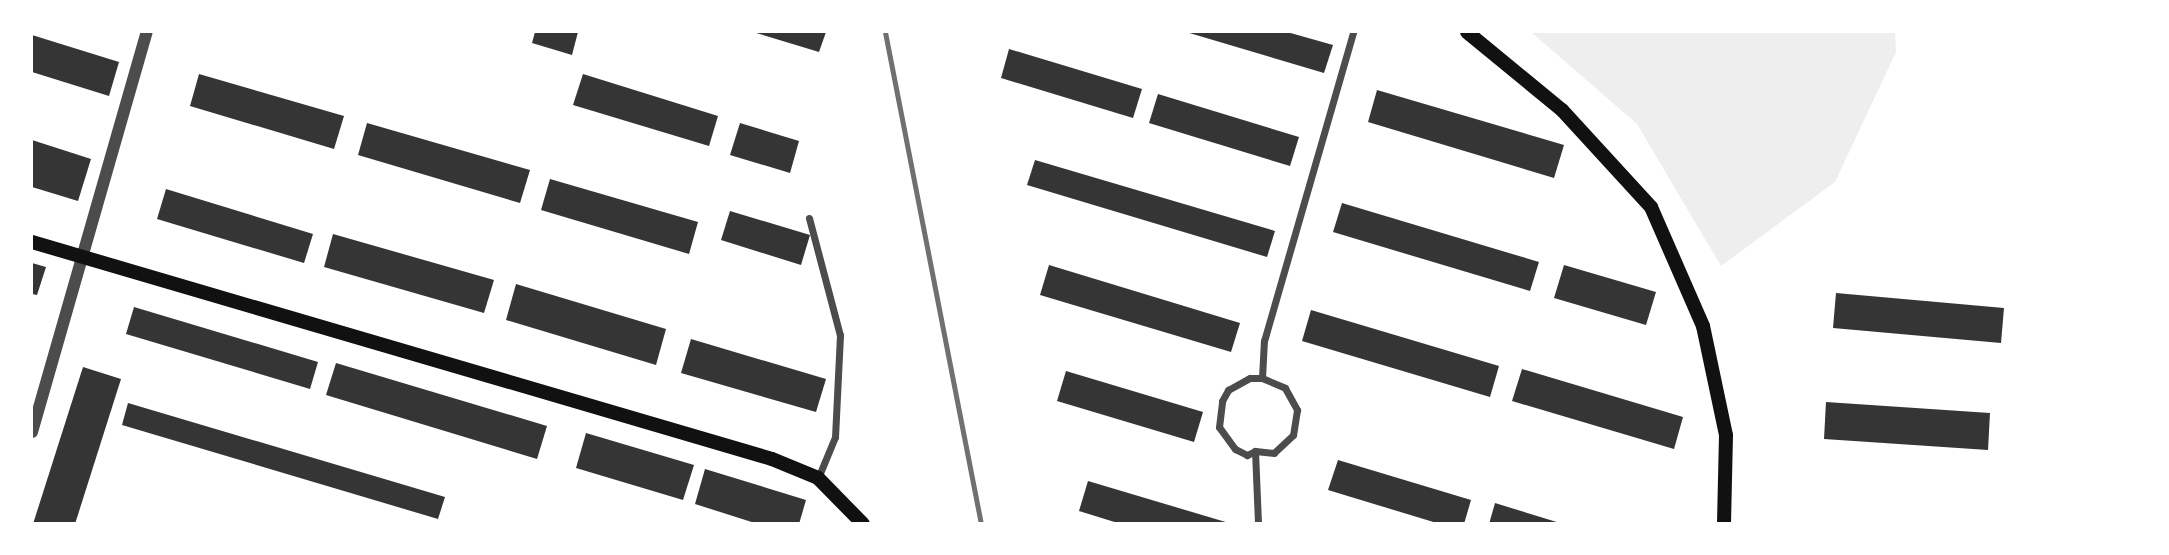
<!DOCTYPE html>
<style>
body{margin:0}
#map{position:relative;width:2169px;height:555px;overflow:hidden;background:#fff;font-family:"Public Sans",sans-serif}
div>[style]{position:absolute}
.green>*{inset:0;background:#eee}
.building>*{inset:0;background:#353535}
.minor>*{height:7px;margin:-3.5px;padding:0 3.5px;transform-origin:3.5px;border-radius:3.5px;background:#4c4c4c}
.tertiary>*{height:12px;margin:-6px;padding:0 6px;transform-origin:6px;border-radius:6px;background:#4c4c4c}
.secondary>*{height:14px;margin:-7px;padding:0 7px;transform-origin:7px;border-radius:7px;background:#111}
.rail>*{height:5px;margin:-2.5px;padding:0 2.5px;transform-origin:2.5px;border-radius:2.5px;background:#707070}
span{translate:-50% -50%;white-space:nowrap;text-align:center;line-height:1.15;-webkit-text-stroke:7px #fff;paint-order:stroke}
.frame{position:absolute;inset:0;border:33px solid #fff;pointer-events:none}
</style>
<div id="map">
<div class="green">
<i style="clip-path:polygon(1531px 32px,1895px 32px,1896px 52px,1835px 182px,1721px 266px,1637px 124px)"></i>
</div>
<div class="building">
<i style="clip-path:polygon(535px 32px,578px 32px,572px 55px,532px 43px)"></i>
<i style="clip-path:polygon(753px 32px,826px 32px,819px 52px)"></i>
<i style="clip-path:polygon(1186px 32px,1287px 32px,1333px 45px,1324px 73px)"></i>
<i style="clip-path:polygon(32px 35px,119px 62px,109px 96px,32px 72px)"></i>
<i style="clip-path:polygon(1009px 49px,1142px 89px,1133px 118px,1001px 78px)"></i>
<i style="clip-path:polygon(199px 74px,344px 116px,334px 149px,190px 106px)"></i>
<i style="clip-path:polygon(583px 74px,718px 116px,709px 146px,573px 105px)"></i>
<i style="clip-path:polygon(1377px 90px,1564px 145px,1554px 178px,1368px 122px)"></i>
<i style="clip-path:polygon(1158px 94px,1299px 137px,1290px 166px,1149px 123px)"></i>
<i style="clip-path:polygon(367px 123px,530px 170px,520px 203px,358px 155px)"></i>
<i style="clip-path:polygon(740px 123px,799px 141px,790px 173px,730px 155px)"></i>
<i style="clip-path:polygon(32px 140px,91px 159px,78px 201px,32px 187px)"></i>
<i style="clip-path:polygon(1035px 160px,1275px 231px,1267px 257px,1027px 185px)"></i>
<i style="clip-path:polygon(550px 179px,698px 222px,689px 254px,541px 210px)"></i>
<i style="clip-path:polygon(166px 189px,313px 234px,304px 263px,157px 219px)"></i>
<i style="clip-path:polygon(1342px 203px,1539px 262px,1530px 291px,1333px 232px)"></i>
<i style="clip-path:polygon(730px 211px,810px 235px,801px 265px,721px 240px)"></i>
<i style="clip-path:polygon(333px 234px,494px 280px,484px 313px,324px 267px)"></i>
<i style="clip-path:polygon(32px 263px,46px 267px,37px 295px,32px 294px)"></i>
<i style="clip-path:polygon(1049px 265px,1240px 323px,1231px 352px,1040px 295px)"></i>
<i style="clip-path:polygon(1564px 265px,1656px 292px,1646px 325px,1554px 298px)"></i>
<i style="clip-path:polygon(516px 284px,666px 329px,656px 365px,506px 320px)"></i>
<i style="clip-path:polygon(1836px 293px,2004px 308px,2001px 343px,1833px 328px)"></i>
<i style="clip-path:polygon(134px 307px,318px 362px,310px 389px,126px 334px)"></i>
<i style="clip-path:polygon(1311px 310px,1499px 366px,1490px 397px,1302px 341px)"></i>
<i style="clip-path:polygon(691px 339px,826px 379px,816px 412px,681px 373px)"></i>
<i style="clip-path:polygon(336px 363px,547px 426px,537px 459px,326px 395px)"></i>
<i style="clip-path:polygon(83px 367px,121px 379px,75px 524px,33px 524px)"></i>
<i style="clip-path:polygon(1522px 369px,1683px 417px,1674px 449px,1512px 401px)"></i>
<i style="clip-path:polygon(1066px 371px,1203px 412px,1194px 442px,1057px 401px)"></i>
<i style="clip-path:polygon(1826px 402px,1990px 413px,1988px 450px,1824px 439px)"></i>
<i style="clip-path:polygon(128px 403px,445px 497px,438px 519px,122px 425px)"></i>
<i style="clip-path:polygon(586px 433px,694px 465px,683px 500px,576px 468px)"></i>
<i style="clip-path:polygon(1338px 460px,1471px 500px,1464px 524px,1440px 524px,1328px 490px)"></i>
<i style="clip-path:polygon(705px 469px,806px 500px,799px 524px,758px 524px,695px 504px)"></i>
<i style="clip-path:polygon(1088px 481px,1229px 523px,1229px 524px,1121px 524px,1079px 511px)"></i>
<i style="clip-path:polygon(1495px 503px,1560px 523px,1560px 524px,1489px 524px)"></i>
</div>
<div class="minor">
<i style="left:809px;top:218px;width:121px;rotate:75.2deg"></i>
<i style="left:840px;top:335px;width:102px;rotate:92.8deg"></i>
<i style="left:835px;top:437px;width:44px;rotate:112.5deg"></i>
<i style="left:1250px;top:378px;width:12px"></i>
<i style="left:1262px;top:378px;width:25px;rotate:23deg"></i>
<i style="left:1285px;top:388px;width:25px;rotate:61deg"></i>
<i style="left:1297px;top:410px;width:25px;rotate:99deg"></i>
<i style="left:1293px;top:435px;width:26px;rotate:137deg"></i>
<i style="left:1274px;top:453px;width:19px;rotate:-174deg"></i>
<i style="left:1255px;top:451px;width:9px;rotate:153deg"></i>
<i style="left:1247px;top:455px;width:13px;rotate:-153deg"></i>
<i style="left:1235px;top:449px;width:27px;rotate:-126deg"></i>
<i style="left:1219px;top:427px;width:26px;rotate:-83deg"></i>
<i style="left:1222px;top:401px;width:13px;rotate:-61deg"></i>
<i style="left:1228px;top:390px;width:25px;rotate:-29deg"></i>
<i style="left:1262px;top:378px;width:37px;rotate:-87deg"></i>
<i style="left:1264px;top:341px;width:322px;rotate:-73.9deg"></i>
<i style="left:1255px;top:451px;width:73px;rotate:87.6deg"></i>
</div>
<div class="tertiary">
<i style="left:32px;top:432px;width:416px;rotate:-74deg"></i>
</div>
<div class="secondary">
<i style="left:1467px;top:32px;width:123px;rotate:39.4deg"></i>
<i style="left:1562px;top:110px;width:132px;rotate:47.5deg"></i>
<i style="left:1651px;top:207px;width:130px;rotate:66.4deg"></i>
<i style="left:1703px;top:326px;width:111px;rotate:78.1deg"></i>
<i style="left:1726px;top:435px;width:89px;rotate:91.3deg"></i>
<i style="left:32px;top:242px;width:771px;rotate:16.34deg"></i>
<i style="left:772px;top:459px;width:50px;rotate:22.4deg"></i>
<i style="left:818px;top:478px;width:64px;rotate:45.6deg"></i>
</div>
<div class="rail">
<i style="left:885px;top:32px;width:501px;rotate:78.96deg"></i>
</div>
<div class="frame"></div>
</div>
